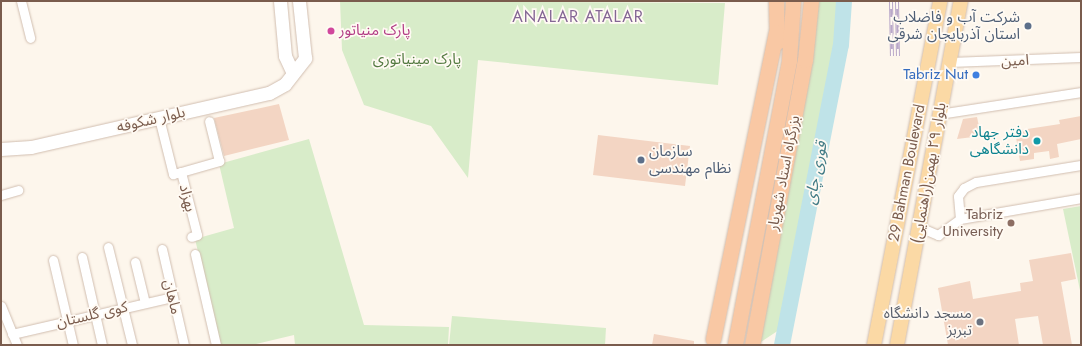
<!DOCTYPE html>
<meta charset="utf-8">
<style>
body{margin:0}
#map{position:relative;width:1082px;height:346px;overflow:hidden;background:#fdf6ec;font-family:Jost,"Noto Sans Arabic",sans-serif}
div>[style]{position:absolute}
.green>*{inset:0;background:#d8ecc9}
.river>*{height:16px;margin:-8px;padding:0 8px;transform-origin:8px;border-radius:8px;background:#bfe3e8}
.building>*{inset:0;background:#f3d5c3}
.roads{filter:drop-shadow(0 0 1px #d1beb0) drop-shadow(0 0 1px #d1beb0)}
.minor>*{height:9px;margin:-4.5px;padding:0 4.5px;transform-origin:4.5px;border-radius:4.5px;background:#fff}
.secondary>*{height:13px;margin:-6.5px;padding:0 6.5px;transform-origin:6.5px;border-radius:6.5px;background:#fff}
.primary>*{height:14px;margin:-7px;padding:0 7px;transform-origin:7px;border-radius:7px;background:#fbd9a5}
.trunk>*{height:15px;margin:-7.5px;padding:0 7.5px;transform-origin:7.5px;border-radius:7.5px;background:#f9c8a4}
.rail>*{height:4px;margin-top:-2px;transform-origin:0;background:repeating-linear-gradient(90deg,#fffaf3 0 8px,#b9a8c9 0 16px);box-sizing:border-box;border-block:1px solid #b9a8c9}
.dots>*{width:11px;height:11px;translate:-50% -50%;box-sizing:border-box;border:2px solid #fffaf3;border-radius:50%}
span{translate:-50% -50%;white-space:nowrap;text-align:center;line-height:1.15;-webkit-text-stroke:3.5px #fffaf3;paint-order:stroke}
.service-label{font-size:15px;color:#4e5e75}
.right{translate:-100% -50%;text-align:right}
.left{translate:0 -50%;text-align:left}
.hotel-label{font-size:15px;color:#b23c85}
.park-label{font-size:15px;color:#537a41}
.street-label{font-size:15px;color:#7a5c4d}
.shop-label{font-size:15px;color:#366cbe}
.culture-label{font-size:15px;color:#0d838f}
.education-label{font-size:15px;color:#785e54}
.worship-label{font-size:15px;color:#5b616d}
.neighbourhood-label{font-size:16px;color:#846695;letter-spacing:1px}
.water-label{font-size:16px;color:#437c86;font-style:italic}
.frame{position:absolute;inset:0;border:2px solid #7a5c4d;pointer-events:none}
</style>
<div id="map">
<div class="green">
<i style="clip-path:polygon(340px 1px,725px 3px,718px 85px,478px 60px,468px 178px,431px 126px,364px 105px,342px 50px)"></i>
<i style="clip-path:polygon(816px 1px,840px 1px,838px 42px,779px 330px,761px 342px,761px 320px,816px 33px)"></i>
<i style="clip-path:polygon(309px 139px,364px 325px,449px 327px,448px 345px,295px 345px,294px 335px,252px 345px,220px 345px,195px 239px,234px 228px,219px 164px)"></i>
<i style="clip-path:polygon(1081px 206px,1081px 295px,1063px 209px)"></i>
<i style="clip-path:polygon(452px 316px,606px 328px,605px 345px,449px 345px)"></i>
</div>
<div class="river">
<i style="left:782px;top:345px;width:306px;rotate:-78.9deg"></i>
<i style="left:841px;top:45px;width:44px;rotate:-86.1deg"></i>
</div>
<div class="building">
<i style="clip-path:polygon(279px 104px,289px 140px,224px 156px,214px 118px)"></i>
<i style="clip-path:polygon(1081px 116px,1081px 139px,1057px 144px,1059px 157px,1050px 159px,1049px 151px,1034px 153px,1034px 159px,1020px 161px,1015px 131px,1060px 124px,1059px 120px)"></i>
<i style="clip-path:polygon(977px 117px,981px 136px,957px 139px,963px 119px)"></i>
<i style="clip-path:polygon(598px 135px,690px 146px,685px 186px,593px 175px)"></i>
<i style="clip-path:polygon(1071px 253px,1076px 279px,1061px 282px,1072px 345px,1043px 345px,1038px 316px,1015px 319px,1019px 345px,948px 345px,938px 288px,970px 281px,973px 299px,1021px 291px,1020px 283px,1033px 281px,1029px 260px)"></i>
<i style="clip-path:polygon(654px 334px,694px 341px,694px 345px,652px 345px)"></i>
</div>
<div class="roads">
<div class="minor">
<i style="left:21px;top:1px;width:38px;rotate:76deg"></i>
<i style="left:950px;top:62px;width:131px;rotate:-2.2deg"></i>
<i style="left:939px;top:114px;width:144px;rotate:-8.8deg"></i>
<i style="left:159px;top:118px;width:58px;rotate:76deg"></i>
<i style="left:173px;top:174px;width:8px;rotate:-14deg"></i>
<i style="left:181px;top:172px;width:65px;rotate:75.7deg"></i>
<i style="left:197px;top:235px;width:6px;rotate:162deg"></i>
<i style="left:181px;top:172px;width:40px;rotate:-16deg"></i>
<i style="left:219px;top:161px;width:41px;rotate:-104deg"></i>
<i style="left:1px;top:195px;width:18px;rotate:-16deg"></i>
<i style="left:960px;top:219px;width:23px;rotate:-95deg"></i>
<i style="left:958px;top:196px;width:10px;rotate:-53deg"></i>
<i style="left:964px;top:188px;width:13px;rotate:-27deg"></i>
<i style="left:976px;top:182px;width:106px;rotate:-9.2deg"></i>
<i style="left:919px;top:227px;width:21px;rotate:23deg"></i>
<i style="left:938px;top:235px;width:27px;rotate:-36deg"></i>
<i style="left:960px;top:219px;width:123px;rotate:-9.8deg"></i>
<i style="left:108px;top:247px;width:101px;rotate:76.2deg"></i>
<i style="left:162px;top:249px;width:98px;rotate:77.1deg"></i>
<i style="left:195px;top:254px;width:93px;rotate:77deg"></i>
<i style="left:82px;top:257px;width:90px;rotate:77.2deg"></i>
<i style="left:53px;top:260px;width:87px;rotate:76.8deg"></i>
<i style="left:135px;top:262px;width:42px;rotate:76.3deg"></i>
<i style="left:1px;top:306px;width:42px;rotate:67.7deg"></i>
<i style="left:12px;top:334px;width:164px;rotate:-13deg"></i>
</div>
<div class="secondary">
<i style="left:280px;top:1px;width:55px;rotate:84.8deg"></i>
<i style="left:285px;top:56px;width:17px;rotate:65deg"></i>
<i style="left:1px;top:149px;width:30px;rotate:-4deg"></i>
<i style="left:31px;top:147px;width:244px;rotate:-12.8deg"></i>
<i style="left:269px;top:93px;width:18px;rotate:-29deg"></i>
<i style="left:285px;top:84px;width:33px;rotate:-52deg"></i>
<i style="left:305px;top:58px;width:57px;rotate:-96deg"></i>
</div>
<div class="primary">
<i style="left:874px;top:345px;width:350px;rotate:-79.1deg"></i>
<i style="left:897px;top:345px;width:350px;rotate:-79.5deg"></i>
</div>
<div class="trunk">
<i style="left:776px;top:1px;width:41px;rotate:88.6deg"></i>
<i style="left:713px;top:339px;width:313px;rotate:-78.4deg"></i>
<i style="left:735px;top:344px;width:289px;rotate:-79.2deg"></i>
<i style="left:789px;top:60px;width:59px;rotate:-86.1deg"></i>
<i style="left:752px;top:345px;width:290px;rotate:-79.5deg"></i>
<i style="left:805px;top:60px;width:59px;rotate:-84.2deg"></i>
</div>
</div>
<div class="rail">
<i style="left:891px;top:1px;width:55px;rotate:89deg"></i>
<i style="left:897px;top:1px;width:55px;rotate:89deg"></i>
</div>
<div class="dots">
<i style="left:1028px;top:26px;background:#5c6f8a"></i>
<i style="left:331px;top:31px;background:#d1479c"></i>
<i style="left:976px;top:75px;background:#3f7fe0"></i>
<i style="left:1037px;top:141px;background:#0f9aa8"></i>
<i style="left:641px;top:160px;background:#5c6f8a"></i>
<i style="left:1011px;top:223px;background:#8d6e63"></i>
<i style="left:980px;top:322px;background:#6b7280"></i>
</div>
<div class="service-label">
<span class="right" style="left:1020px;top:26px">شرکت آب و فاضلاب<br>استان آذربایجان شرقی</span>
<span class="left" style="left:649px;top:160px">سازمان<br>نظام مهندسی</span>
</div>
<div class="hotel-label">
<span class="left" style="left:339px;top:31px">پارک منیاتور</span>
</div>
<div class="park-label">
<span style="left:417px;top:60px">پارک مینیاتوری</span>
</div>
<div class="street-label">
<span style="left:1015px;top:61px;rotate:-3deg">امین</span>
<span style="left:151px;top:120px;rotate:-13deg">بلوار شکوفه</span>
<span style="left:784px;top:173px;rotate:-79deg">بزرگراه استاد شهریار</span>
<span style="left:907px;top:173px;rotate:-79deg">29 Bahman Boulevard</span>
<span style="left:929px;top:173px;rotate:-80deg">بلوار ٢٩ بهمن(راهنمایی)</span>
<span style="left:187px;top:198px;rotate:76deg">بهزاد</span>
<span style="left:172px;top:297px;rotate:77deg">ماهان</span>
<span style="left:92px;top:315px;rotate:-13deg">کوی گلستان</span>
</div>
<div class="shop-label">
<span class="right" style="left:968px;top:75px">Tabriz Nut</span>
</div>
<div class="culture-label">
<span class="right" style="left:1029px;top:141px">دفتر جهاد<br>دانشگاهی</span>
</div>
<div class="education-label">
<span class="right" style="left:1003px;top:223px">Tabriz<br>University</span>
</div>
<div class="worship-label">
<span class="right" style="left:972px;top:322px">مسجد دانشگاه<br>تبربز</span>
</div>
<div class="neighbourhood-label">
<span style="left:578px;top:17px">ANALAR ATALAR</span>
</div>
<div class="water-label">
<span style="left:816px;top:173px;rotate:-79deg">قوری چای</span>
</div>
<div class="frame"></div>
</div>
